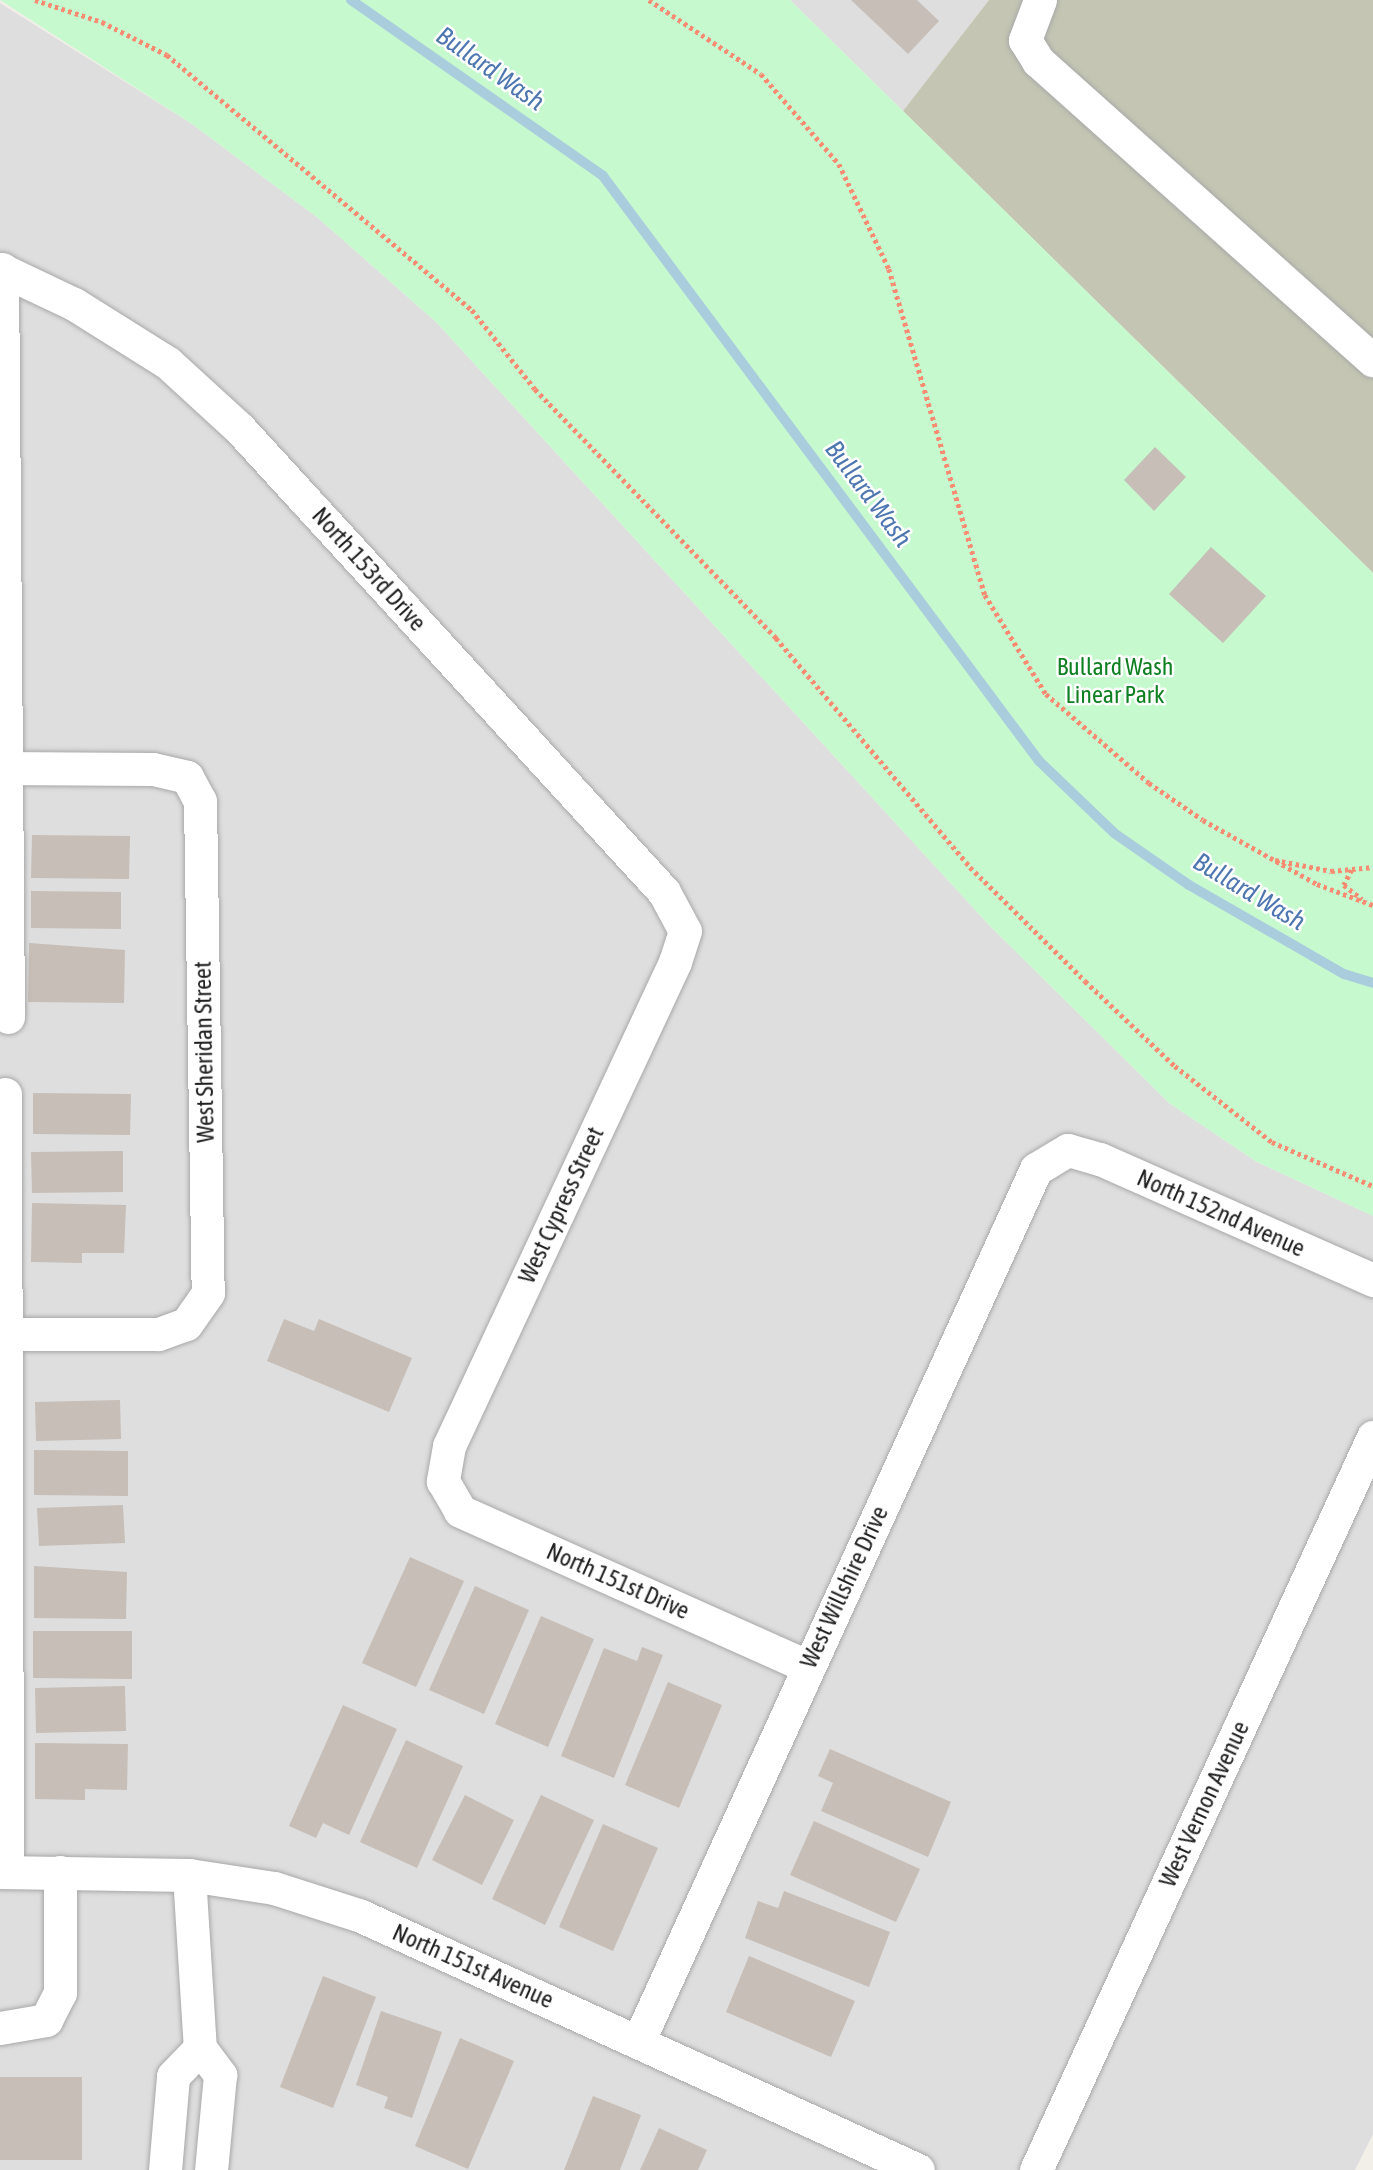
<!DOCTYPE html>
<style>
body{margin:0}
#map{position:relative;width:1373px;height:2170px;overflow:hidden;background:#f1efe8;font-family:"Asap Condensed",sans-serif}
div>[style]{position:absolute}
.residential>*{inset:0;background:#dfdede}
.construction>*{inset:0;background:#c4c6b3}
.park>*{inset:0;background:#c7f9cf}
.stream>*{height:10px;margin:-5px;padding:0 5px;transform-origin:5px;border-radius:5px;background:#aacddd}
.building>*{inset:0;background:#c6beb7}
.path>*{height:4.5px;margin-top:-2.25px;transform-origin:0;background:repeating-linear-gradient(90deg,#f78c73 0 3.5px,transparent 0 7px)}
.roads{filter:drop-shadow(0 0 2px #a8a8a8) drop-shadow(0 0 2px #a8a8a8)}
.minor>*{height:33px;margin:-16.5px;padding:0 16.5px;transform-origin:16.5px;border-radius:16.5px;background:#fff}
span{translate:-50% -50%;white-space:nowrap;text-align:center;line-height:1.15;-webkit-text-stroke:5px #fff;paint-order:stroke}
.street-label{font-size:24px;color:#212121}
.park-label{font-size:24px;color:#0e8022}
.water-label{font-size:26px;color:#4e76b0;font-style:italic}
</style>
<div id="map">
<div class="residential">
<i style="clip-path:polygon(790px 0,989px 0,903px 111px)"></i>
<i style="clip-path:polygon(0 3px,192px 124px,318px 218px,436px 322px,988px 924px,1169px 1103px,1257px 1162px,1373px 1216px,1373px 2134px,1355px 2170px,0 2170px)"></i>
</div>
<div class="construction">
<i style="clip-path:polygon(989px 0,1373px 0,1373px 573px,903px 111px)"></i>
</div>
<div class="park">
<i style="clip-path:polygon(0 0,790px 0,1373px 573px,1373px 1216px,1257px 1162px,1169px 1103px,988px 924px,436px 322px,318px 218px,192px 124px)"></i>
</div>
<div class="stream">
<i style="left:351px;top:0;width:307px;rotate:34.9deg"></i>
<i style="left:603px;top:176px;width:730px;rotate:53.3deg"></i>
<i style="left:1039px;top:761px;width:104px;rotate:43.8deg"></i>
<i style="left:1114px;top:833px;width:91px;rotate:34.7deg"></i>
<i style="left:1189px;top:885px;width:179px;rotate:29.9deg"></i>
<i style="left:1344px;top:974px;width:30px;rotate:17deg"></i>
</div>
<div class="building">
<i style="clip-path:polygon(851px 0,917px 0,939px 21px,908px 54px)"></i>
<i style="clip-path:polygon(1155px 447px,1186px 477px,1154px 511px,1124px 480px)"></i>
<i style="clip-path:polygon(1211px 547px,1266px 596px,1223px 643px,1169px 594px)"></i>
<i style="clip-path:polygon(32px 835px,130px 836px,129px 879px,31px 878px)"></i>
<i style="clip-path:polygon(31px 891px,121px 892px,121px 929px,31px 928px)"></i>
<i style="clip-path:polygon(29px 943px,125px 950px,124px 1003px,28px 1002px)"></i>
<i style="clip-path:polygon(33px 1093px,131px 1094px,130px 1135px,33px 1134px)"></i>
<i style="clip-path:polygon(123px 1151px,123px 1192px,32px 1193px,31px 1152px)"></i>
<i style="clip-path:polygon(32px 1203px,126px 1205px,124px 1253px,82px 1253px,82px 1263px,31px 1262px)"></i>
<i style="clip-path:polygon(284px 1319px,314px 1331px,319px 1319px,412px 1358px,389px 1412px,267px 1361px)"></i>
<i style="clip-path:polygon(120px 1400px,121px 1439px,36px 1441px,35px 1402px)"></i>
<i style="clip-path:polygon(34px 1450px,128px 1451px,128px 1496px,34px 1495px)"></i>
<i style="clip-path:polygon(123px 1505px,125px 1543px,39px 1546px,37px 1508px)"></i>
<i style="clip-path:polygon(410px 1557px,464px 1581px,416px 1687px,362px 1663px)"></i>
<i style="clip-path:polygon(34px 1566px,127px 1572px,126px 1619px,34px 1618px)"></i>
<i style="clip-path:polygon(475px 1586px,529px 1610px,484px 1714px,429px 1690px)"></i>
<i style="clip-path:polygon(541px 1616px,594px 1639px,548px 1747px,495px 1724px)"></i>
<i style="clip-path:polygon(33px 1631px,132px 1631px,132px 1679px,33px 1678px)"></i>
<i style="clip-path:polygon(642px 1647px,663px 1655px,614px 1778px,561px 1756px,604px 1648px,637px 1661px)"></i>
<i style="clip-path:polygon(668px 1682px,722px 1705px,679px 1808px,625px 1785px)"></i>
<i style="clip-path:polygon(125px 1686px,126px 1731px,36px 1733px,35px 1688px)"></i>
<i style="clip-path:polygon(343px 1705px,397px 1729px,349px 1835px,323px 1823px,316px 1838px,289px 1826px)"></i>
<i style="clip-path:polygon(406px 1740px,463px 1766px,417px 1868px,360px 1842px)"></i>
<i style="clip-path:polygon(35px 1743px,128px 1744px,127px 1790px,85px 1789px,85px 1800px,35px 1799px)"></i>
<i style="clip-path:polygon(830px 1749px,951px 1802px,928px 1857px,821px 1811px,833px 1783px,818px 1776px)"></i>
<i style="clip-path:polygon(465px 1795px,514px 1820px,482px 1885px,432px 1860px)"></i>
<i style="clip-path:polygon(541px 1795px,594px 1820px,545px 1925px,492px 1899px)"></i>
<i style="clip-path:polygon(814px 1821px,920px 1869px,896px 1922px,790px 1875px)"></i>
<i style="clip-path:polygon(603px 1824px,658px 1848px,613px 1951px,559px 1927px)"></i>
<i style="clip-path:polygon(784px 1891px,890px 1932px,869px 1987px,745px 1938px,758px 1901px,778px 1908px)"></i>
<i style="clip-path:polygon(749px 1956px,855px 2001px,831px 2057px,726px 2012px)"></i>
<i style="clip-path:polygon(323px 1976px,376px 1997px,333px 2108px,280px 2087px)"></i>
<i style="clip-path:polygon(381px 2011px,442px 2032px,412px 2118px,384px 2108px,388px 2097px,356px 2085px)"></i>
<i style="clip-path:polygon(460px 2038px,514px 2061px,468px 2169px,415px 2146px)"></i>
<i style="clip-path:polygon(0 2077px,82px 2077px,82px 2160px,0 2160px)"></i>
<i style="clip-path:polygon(593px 2096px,641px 2115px,620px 2170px,564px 2170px)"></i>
<i style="clip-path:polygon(659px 2128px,707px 2150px,698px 2170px,640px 2170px)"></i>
</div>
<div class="path">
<i style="left:35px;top:0;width:71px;rotate:18.2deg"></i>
<i style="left:102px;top:22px;width:73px;rotate:26.9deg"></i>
<i style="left:167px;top:55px;width:398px;rotate:39.9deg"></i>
<i style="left:472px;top:310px;width:101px;rotate:51.4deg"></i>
<i style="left:535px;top:389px;width:347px;rotate:45.9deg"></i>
<i style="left:776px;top:638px;width:300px;rotate:49.7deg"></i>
<i style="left:970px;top:867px;width:162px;rotate:44.7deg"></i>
<i style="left:1085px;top:981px;width:124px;rotate:43.4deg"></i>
<i style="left:1175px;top:1066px;width:123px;rotate:38.1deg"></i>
<i style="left:1272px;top:1142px;width:110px;rotate:23.5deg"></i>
<i style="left:649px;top:0;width:134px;rotate:33.5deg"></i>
<i style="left:761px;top:74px;width:119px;rotate:49.1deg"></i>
<i style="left:839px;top:164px;width:116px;rotate:64.5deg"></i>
<i style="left:889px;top:269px;width:340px;rotate:73.6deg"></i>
<i style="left:985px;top:595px;width:116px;rotate:58.4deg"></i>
<i style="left:1046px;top:694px;width:136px;rotate:40.8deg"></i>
<i style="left:1149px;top:783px;width:65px;rotate:34.4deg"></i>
<i style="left:1203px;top:820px;width:131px;rotate:29.3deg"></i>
<i style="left:1317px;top:884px;width:60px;rotate:20.6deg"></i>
<i style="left:1275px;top:860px;width:57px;rotate:11.1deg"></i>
<i style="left:1331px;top:871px;width:42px;rotate:-5.4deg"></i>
<i style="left:1352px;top:870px;width:17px;rotate:118deg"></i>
<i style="left:1344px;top:885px;width:23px;rotate:38deg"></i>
</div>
<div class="roads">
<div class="minor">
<i style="left:1040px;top:0;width:43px;rotate:110.6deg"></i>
<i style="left:1025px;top:40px;width:25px;rotate:58deg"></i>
<i style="left:1038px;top:61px;width:449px;rotate:41.8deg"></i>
<i style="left:0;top:269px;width:82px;rotate:25.3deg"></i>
<i style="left:74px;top:304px;width:111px;rotate:32.1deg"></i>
<i style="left:168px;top:363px;width:96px;rotate:42.5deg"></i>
<i style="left:239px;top:428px;width:629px;rotate:47.51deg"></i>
<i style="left:664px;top:892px;width:44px;rotate:61.7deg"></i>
<i style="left:685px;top:931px;width:33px;rotate:108deg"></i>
<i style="left:675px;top:962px;width:534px;rotate:115.03deg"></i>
<i style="left:449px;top:1446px;width:36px;rotate:100deg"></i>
<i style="left:443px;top:1481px;width:34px;rotate:60deg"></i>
<i style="left:460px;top:1511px;width:380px;rotate:24.1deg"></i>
<i style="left:2px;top:269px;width:748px;rotate:89.54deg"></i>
<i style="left:0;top:768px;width:153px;rotate:0.4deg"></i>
<i style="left:153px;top:769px;width:35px;rotate:13deg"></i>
<i style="left:187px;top:777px;width:27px;rotate:62deg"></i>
<i style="left:200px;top:801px;width:492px;rotate:89.1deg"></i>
<i style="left:208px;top:1293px;width:38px;rotate:125deg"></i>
<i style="left:186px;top:1324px;width:30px;rotate:160deg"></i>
<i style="left:158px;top:1334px;width:158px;rotate:180deg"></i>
<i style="left:5px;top:1094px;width:778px;rotate:89.85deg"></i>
<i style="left:0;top:1872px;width:189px;rotate:0.9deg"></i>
<i style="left:189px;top:1875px;width:86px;rotate:8.7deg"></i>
<i style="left:274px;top:1888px;width:91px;rotate:17.8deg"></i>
<i style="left:361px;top:1916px;width:612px;rotate:24.51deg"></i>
<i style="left:189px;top:1875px;width:173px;rotate:86.4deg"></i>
<i style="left:200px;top:2048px;width:34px;rotate:53deg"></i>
<i style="left:220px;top:2075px;width:95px;rotate:95.4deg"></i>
<i style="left:0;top:2028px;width:47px;rotate:-9.9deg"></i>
<i style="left:46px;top:2020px;width:30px;rotate:-63deg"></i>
<i style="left:60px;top:1993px;width:121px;rotate:-90deg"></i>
<i style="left:639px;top:2040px;width:957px;rotate:-65.5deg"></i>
<i style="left:1036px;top:1169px;width:37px;rotate:-31deg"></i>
<i style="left:1068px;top:1150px;width:33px;rotate:16deg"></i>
<i style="left:1100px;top:1159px;width:299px;rotate:23.9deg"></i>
<i style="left:165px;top:2170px;width:94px;rotate:-85.1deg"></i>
<i style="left:173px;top:2076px;width:39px;rotate:-46deg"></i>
<i style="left:1036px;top:2170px;width:807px;rotate:-65.31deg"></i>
</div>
</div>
<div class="street-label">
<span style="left:369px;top:569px;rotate:48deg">North 153rd Drive</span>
<span style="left:204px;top:1052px;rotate:-91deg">West Sheridan Street</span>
<span style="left:561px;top:1205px;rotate:-65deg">West Cypress Street</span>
<span style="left:1221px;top:1213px;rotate:24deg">North 152nd Avenue</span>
<span style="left:618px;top:1581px;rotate:24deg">North 151st Drive</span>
<span style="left:844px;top:1587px;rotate:-65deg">West Willshire Drive</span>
<span style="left:1204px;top:1804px;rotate:-65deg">West Vernon Avenue</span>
<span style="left:473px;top:1966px;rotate:24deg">North 151st Avenue</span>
</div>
<div class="park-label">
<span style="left:1115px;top:681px">Bullard Wash<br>Linear Park</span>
</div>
<div class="water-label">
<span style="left:490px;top:69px;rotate:35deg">Bullard Wash</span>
<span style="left:868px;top:494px;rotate:53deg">Bullard Wash</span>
<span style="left:1249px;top:892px;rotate:31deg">Bullard Wash</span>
</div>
</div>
